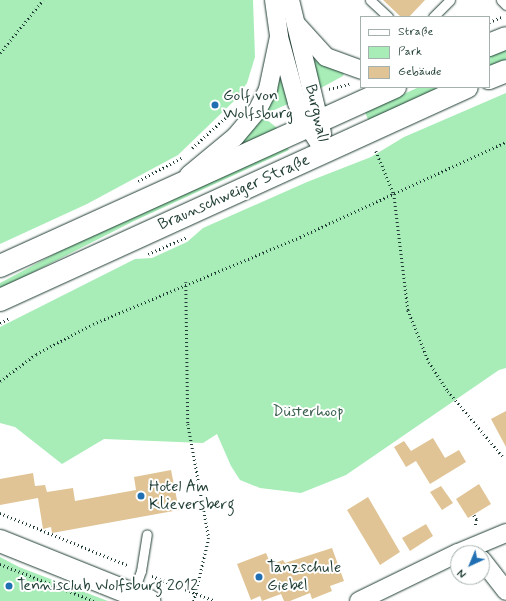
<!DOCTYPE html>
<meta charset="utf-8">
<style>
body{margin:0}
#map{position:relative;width:506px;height:601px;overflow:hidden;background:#fff;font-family:Mynerve,sans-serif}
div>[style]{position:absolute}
.green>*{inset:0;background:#a8edb8}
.building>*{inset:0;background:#e0c495}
.path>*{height:2.5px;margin-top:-1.25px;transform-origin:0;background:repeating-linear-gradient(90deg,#1f3d34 0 1px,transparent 0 4px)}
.roads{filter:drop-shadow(0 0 1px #1f3d34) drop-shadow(0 0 1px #1f3d34)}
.service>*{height:9px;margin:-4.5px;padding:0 4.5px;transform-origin:4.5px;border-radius:4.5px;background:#fff}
.minor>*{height:18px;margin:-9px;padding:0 9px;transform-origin:9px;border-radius:9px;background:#fff}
.tertiary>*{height:22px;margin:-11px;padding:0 11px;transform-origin:11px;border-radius:11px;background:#fff}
.secondary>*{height:22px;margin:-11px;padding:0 11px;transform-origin:11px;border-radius:11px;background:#fff}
.dots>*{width:11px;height:11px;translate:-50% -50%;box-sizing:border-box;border:2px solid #fff;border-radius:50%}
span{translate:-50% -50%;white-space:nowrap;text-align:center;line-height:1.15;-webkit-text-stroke:4px #fff;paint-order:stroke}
.poi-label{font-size:16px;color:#1f3d34}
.left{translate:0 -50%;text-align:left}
.street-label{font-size:16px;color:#1f3d34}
.park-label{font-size:16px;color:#3a604e}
.legend{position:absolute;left:360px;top:16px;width:130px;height:72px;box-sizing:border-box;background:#fff;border:1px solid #a5b1ae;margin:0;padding:5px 7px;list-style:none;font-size:12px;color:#1f3d34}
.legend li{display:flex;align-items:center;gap:8px;height:20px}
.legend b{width:20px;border:1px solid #a5b1ae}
.north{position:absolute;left:450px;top:545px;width:40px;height:40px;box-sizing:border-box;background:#fff;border:1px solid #a5b1ae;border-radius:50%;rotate:224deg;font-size:11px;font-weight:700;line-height:16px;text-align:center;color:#1f3d34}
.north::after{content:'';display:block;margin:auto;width:14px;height:18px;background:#1f6fb2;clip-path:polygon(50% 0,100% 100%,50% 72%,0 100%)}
</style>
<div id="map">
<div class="green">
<i style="clip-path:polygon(0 0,253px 0,255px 57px,247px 83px,235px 100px,178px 155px,87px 204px,0 244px)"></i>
<i style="clip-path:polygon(506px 49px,506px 60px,489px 68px,489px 56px)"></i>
<i style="clip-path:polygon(314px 60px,344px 73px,343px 76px,319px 89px)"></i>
<i style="clip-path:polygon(281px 77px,290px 103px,272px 111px,266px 111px)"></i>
<i style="clip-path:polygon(419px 87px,444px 87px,369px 122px,365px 112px)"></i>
<i style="clip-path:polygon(506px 93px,506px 368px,499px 370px,346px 475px,301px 493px,260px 488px,240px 480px,231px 466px,217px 434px,203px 443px,104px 439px,62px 464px,15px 427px,0 423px,0 327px,135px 259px,152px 258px,187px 242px,203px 228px,307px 182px,371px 157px,404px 137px)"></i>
<i style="clip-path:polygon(263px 117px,280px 130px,246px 146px,242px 141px)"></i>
<i style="clip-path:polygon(287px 146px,289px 150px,134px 221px,0 289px,0 283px,62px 250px)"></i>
<i style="clip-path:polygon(0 557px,19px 567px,108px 601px,0 601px)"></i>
</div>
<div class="building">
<i style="clip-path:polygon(383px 0,425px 0,409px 17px,401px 17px)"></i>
<i style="clip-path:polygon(506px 411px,506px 447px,491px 419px)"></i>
<i style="clip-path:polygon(433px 438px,445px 458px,459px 450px,466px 462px,430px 484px,416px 461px,406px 467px,394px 447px,404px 441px,411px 451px)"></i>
<i style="clip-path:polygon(171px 470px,179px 510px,52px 533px,51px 527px,43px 529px,38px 498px,0 505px,0 479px,33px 473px,35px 486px,45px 485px,47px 492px,73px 488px,75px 501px,136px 490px,134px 477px)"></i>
<i style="clip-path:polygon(479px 484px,491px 504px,468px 518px,456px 499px)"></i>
<i style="clip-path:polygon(441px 486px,453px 503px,442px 510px,430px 492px)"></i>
<i style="clip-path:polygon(368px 497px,400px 552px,380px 565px,347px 510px)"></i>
<i style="clip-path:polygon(426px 524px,433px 536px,410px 551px,402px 538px)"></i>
<i style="clip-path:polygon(332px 548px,344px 581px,330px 586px,332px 591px,312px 599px,310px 593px,290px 601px,284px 601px,281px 594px,262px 601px,260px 596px,251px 600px,237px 564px,266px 553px,271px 565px,283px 560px,285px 563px)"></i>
</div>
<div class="path">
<i style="left:489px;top:22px;width:14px;rotate:-21deg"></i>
<i style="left:0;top:53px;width:68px;rotate:-50.9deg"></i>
<i style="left:329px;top:89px;width:21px;rotate:-14deg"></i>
<i style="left:192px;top:148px;width:55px;rotate:-42.1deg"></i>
<i style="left:376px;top:151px;width:47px;rotate:67.3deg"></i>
<i style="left:394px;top:194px;width:117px;rotate:83.1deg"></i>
<i style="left:408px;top:310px;width:56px;rotate:68deg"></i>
<i style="left:429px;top:362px;width:35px;rotate:57deg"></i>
<i style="left:448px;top:391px;width:87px;rotate:50.1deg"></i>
<i style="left:138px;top:181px;width:51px;rotate:-28.1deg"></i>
<i style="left:148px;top:254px;width:43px;rotate:-23.6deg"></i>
<i style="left:186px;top:282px;width:142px;rotate:89.2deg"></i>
<i style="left:188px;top:424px;width:116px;rotate:79.6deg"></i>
<i style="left:209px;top:538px;width:65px;rotate:103.4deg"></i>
<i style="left:0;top:323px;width:11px;rotate:-27deg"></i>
<i style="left:0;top:381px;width:45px;rotate:-36.9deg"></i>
<i style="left:36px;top:354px;width:64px;rotate:-27.8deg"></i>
<i style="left:93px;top:324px;width:225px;rotate:-22.8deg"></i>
<i style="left:300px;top:237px;width:227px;rotate:-24.8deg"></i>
<i style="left:0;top:513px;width:139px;rotate:22.3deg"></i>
<i style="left:474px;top:515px;width:6px;rotate:59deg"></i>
<i style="left:477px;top:520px;width:7px;rotate:106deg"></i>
<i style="left:0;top:564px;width:101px;rotate:21.5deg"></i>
<i style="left:152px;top:576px;width:68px;rotate:21.6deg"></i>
</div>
<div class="roads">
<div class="service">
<i style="left:370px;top:0;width:25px;rotate:43deg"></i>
<i style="left:501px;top:0;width:7px;rotate:45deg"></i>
<i style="left:433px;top:17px;width:24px;rotate:-45deg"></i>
<i style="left:133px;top:594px;width:24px;rotate:-71deg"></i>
<i style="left:141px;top:571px;width:37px;rotate:-81deg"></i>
</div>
<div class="minor">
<i style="left:274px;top:0;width:37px;rotate:82deg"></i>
<i style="left:279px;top:37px;width:68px;rotate:74.7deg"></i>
<i style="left:297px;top:103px;width:16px;rotate:68deg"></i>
<i style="left:303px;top:118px;width:40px;rotate:57.1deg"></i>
<i style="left:290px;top:0;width:137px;rotate:76.5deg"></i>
<i style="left:297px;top:25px;width:43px;rotate:47.8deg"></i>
<i style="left:326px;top:57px;width:37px;rotate:20deg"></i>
<i style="left:189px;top:175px;width:60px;rotate:-39.6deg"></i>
<i style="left:235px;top:137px;width:34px;rotate:-50deg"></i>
<i style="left:257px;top:111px;width:25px;rotate:-63deg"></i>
<i style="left:268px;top:89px;width:53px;rotate:-78.1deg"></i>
<i style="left:458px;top:553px;width:52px;rotate:-22.6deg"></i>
<i style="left:482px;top:560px;width:39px;rotate:52deg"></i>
<i style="left:359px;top:601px;width:110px;rotate:-25.9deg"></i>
</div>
<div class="tertiary">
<i style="left:0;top:541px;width:161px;rotate:21.9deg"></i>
</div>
<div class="secondary">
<i style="left:489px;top:45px;width:18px;rotate:-22deg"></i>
<i style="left:489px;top:78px;width:18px;rotate:-22deg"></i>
<i style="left:0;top:266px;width:434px;rotate:-24.4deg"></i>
<i style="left:0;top:300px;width:513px;rotate:-24.52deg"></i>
</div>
</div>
<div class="dots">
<i style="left:215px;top:105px;background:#1f6fb2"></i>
<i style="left:141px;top:496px;background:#1f6fb2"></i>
<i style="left:259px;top:577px;background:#1f6fb2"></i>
<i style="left:9px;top:586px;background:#1f6fb2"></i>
</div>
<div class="poi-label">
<span class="left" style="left:223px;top:105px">Golf von<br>Wolfsburg</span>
<span class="left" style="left:149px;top:496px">Hotel Am<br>Klieversberg</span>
<span class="left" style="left:267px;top:577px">Tanzschule<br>Giebel</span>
<span class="left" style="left:17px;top:586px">Tennisclub Wolfsburg 2012</span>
</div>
<div class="street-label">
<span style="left:316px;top:113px;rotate:77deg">Burgwall</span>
<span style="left:234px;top:193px;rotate:-24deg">Braunschweiger Straße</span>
</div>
<div class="park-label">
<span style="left:308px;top:412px">Düsterhoop</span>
</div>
<ul class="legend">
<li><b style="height:5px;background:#fff"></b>Straße</li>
<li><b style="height:11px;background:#a8edb8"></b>Park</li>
<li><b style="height:11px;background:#e0c495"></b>Gebäude</li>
</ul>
<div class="north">N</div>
</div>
